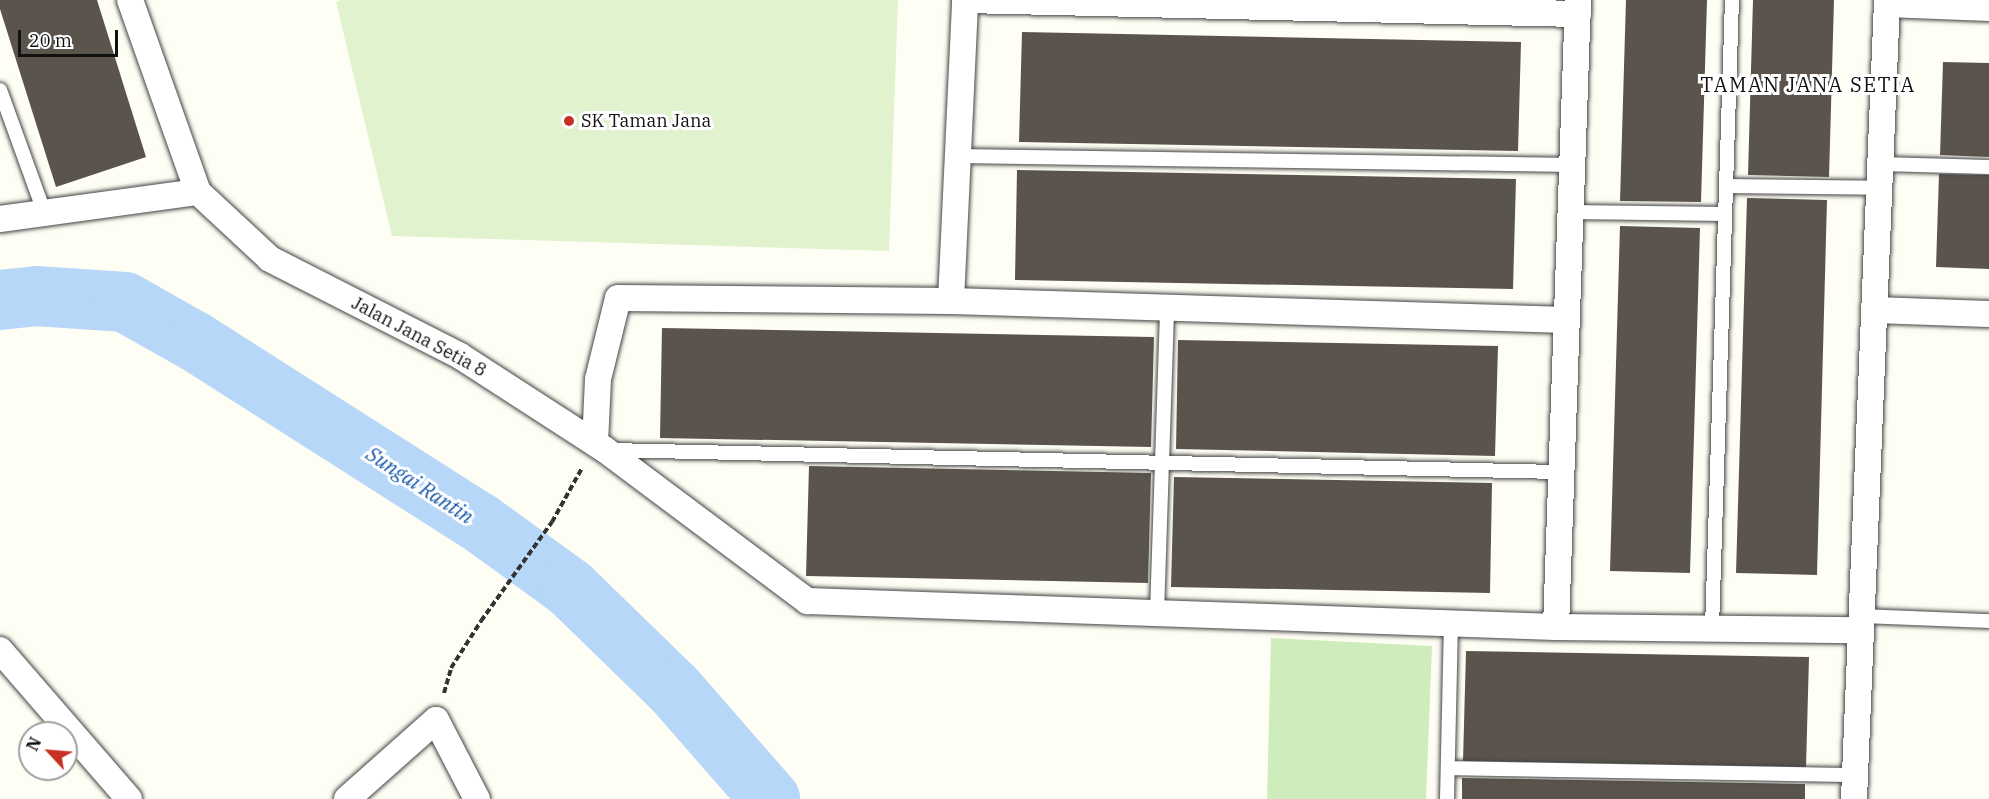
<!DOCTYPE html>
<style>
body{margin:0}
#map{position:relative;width:1989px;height:799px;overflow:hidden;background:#fffef5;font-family:"IBM Plex Serif",serif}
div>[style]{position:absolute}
.green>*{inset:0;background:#ceecbc}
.pitch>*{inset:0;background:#e1f3ce}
.river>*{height:60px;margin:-30px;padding:0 30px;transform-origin:30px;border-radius:30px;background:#b7d7f8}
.building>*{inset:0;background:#5a544d}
.path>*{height:4px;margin-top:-2px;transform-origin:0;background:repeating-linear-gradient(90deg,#333 0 6px,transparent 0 9px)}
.roads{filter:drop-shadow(0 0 2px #444) drop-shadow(0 0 2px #444)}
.lane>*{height:14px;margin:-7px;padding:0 7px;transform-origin:7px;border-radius:7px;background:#fff}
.street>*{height:26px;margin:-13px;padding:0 13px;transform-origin:13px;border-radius:13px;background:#fff}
.dots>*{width:16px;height:16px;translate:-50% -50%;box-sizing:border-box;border:3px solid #fff;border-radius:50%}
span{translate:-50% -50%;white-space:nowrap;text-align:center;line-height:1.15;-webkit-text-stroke:6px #fff;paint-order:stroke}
.poi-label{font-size:18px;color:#111}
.left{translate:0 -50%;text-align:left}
.street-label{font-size:18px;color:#111}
.neighbourhood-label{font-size:20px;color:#111;letter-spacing:1.5px}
.water-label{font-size:20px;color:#1454a9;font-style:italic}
.north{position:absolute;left:18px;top:721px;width:60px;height:60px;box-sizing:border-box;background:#fff;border:2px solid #a0a0a0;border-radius:50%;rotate:296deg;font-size:16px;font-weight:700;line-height:24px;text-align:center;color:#111}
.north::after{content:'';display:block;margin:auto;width:21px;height:27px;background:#c73123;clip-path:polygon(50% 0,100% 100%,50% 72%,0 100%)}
.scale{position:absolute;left:18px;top:30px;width:100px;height:27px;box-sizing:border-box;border:3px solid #111;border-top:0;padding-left:8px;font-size:18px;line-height:21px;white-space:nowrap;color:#111;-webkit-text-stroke:4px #fff;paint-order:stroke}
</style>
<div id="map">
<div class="green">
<i style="clip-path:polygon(1271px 638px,1432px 646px,1426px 799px,1267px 799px)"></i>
</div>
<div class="pitch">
<i style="clip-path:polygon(341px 0,898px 0,889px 251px,392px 236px,336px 2px)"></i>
</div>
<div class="river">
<i style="left:0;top:300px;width:36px;rotate:-6deg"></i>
<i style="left:36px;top:296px;width:89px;rotate:3.9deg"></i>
<i style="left:125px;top:302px;width:81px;rotate:29.4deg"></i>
<i style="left:196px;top:342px;width:335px;rotate:32.5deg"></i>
<i style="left:479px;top:522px;width:112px;rotate:36deg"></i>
<i style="left:570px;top:588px;width:146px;rotate:44.2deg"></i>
<i style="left:675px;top:690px;width:145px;rotate:48.9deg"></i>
</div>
<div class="building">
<i style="clip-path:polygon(0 0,97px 0,146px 157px,56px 187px,0 9px)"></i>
<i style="clip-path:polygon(1626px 0,1707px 0,1701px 202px,1620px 201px)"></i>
<i style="clip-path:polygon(1753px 0,1834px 0,1829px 177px,1748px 175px)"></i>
<i style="clip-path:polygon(1022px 32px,1521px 42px,1518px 151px,1019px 142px)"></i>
<i style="clip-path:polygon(1943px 62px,1989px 63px,1989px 157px,1940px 155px)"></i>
<i style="clip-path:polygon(1017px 170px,1516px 179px,1513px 289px,1015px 280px)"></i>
<i style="clip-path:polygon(1939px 174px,1989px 175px,1989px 269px,1936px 267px)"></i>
<i style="clip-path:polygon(1747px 198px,1827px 200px,1817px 575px,1736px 573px)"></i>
<i style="clip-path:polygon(1620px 226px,1700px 228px,1690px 573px,1610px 571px)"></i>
<i style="clip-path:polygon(662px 328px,1154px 337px,1151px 447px,660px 438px)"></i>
<i style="clip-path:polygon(1178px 340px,1498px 346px,1495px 456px,1176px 449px)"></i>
<i style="clip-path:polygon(809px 466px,1151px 473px,1148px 583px,806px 576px)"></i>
<i style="clip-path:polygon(1174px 477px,1492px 483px,1490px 593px,1171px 587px)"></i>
<i style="clip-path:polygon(1466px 651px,1809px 657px,1806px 767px,1463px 761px)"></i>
<i style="clip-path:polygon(1462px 778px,1805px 784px,1805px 799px,1462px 799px)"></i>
</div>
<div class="path">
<i style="left:444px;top:693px;width:26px;rotate:-74deg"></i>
<i style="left:451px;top:668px;width:56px;rotate:-57.4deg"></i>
<i style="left:481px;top:621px;width:122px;rotate:-54.4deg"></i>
<i style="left:552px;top:522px;width:62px;rotate:-60.9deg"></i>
</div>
<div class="roads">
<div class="lane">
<i style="left:0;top:90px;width:132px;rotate:70.1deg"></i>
<i style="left:958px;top:156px;width:615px;rotate:0.84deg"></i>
<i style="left:1880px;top:164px;width:109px;rotate:1.6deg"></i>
<i style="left:1726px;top:186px;width:153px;rotate:0.7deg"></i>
<i style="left:1571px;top:212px;width:154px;rotate:0.7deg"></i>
<i style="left:610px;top:450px;width:951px;rotate:1.33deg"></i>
<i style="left:1157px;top:613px;width:306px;rotate:-88.1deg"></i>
<i style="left:1862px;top:616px;width:127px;rotate:2.3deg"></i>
<i style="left:1712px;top:628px;width:628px;rotate:-88.18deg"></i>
<i style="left:1448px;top:768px;width:407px;rotate:1deg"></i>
<i style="left:1447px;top:799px;width:175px;rotate:-88.7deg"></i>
</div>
<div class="street">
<i style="left:130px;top:0;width:204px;rotate:70.5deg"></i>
<i style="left:198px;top:192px;width:98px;rotate:42.9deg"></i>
<i style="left:270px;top:259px;width:213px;rotate:27deg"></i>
<i style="left:460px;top:356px;width:171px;rotate:32.9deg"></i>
<i style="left:604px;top:449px;width:254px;rotate:36.8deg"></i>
<i style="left:807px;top:601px;width:749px;rotate:1.99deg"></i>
<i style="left:1556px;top:627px;width:305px;rotate:0.6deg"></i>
<i style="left:965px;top:0;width:613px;rotate:1.31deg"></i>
<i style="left:1887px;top:4px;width:102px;rotate:2.2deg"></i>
<i style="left:0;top:219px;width:200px;rotate:-7.8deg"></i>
<i style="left:951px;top:301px;width:301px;rotate:-87.3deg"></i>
<i style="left:1874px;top:310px;width:115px;rotate:2deg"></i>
<i style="left:595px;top:443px;width:64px;rotate:-87.3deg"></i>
<i style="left:598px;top:379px;width:83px;rotate:-76.1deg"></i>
<i style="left:618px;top:298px;width:333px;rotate:0.5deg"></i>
<i style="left:951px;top:301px;width:616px;rotate:1.77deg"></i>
<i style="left:1556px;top:627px;width:627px;rotate:-87.99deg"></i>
<i style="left:0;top:650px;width:197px;rotate:49.1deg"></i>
<i style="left:347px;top:799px;width:119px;rotate:-41.6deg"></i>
<i style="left:436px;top:720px;width:89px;rotate:62.6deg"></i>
<i style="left:1854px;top:799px;width:800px;rotate:-87.63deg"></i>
</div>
</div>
<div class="dots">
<i style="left:569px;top:121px;background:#c73123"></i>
</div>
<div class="poi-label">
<span class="left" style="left:581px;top:121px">SK Taman Jana</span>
</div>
<div class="street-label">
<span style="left:419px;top:337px;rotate:28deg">Jalan Jana Setia 8</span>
</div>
<div class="neighbourhood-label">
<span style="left:1808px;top:84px">TAMAN JANA SETIA</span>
</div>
<div class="water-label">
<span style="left:420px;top:485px;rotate:33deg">Sungai Rantin</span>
</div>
<div class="north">N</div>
<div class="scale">20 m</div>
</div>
